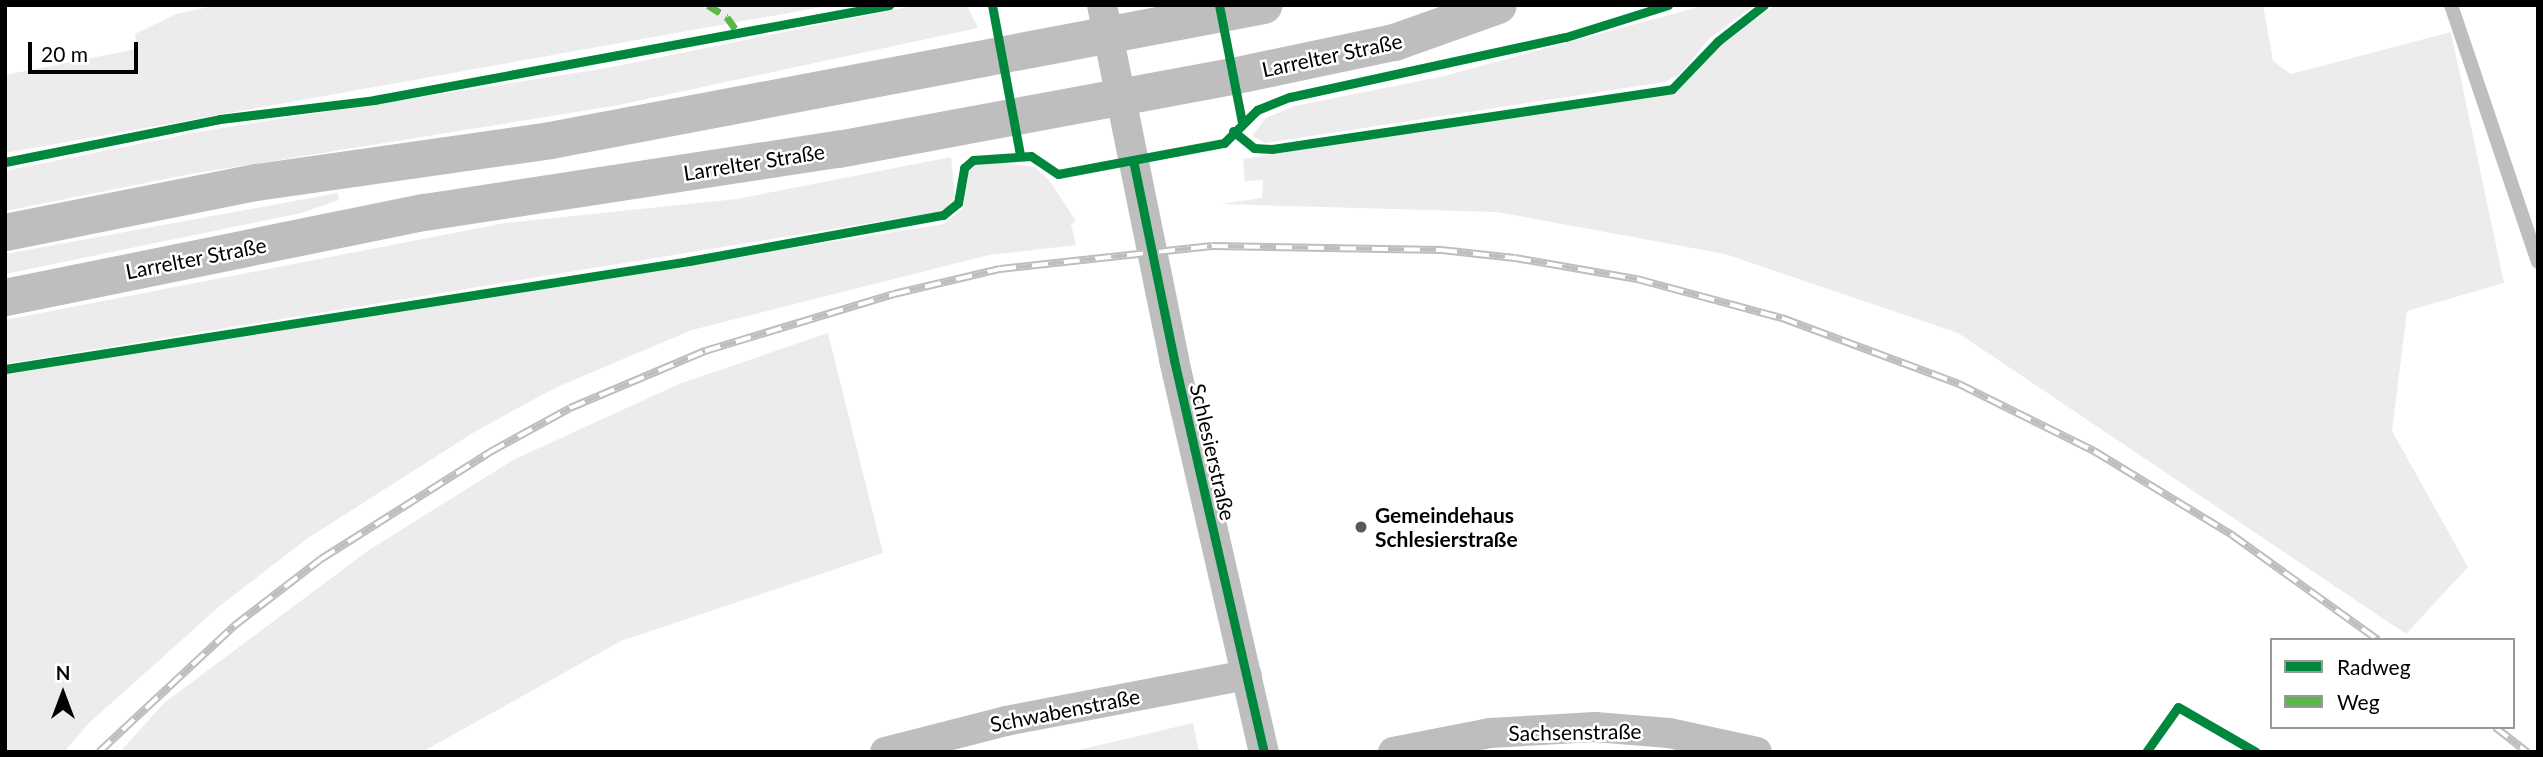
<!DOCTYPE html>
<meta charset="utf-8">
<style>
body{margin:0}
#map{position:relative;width:2543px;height:757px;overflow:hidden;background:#fff;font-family:Lato,sans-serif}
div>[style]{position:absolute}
.green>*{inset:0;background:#ececec}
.service>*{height:14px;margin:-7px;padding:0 7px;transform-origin:7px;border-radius:7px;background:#bebebe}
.minor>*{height:30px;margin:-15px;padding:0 15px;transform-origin:15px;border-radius:15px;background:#bebebe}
.tertiary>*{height:37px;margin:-18.5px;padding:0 18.5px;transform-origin:18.5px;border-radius:18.5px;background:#bebebe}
.rail>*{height:8px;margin-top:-4px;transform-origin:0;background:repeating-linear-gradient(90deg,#fff 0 16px,#bebebe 0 32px);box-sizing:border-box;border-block:2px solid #bebebe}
.quiet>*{height:7px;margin-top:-3.5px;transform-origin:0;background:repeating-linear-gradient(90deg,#58b947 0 14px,transparent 0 21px)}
.cycleway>*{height:9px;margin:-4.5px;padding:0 4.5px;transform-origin:4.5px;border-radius:4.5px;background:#00873e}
.dots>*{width:19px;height:19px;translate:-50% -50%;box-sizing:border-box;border:4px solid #fff;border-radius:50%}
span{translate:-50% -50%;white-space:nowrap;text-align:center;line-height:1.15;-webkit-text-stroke:5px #fff;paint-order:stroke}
.street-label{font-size:21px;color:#000}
.poi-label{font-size:21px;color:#000;font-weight:700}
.left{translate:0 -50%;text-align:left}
.frame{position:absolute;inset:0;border:7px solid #000;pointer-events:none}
.legend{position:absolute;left:2270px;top:638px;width:245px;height:91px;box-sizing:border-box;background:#fff;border:2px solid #999;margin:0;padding:9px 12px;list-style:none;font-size:21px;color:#000}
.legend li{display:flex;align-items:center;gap:14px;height:35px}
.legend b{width:35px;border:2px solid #999}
.north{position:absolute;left:28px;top:659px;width:70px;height:70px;-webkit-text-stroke:5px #fff;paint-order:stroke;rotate:0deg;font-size:19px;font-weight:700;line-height:28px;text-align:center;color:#000}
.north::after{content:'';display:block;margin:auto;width:24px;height:32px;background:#000;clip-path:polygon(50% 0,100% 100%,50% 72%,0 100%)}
.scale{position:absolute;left:28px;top:42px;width:110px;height:32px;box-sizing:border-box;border:4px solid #000;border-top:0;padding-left:9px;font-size:21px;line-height:24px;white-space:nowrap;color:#000;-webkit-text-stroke:5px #fff;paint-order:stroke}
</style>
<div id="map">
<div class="green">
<i style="clip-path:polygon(218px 5px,833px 5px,5px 153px,5px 75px,137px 49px,135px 34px,176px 14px)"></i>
<i style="clip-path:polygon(918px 5px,967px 5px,978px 28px,614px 106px,185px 175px,5px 211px,5px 171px,203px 131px,607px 68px)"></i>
<i style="clip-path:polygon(1706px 5px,1755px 5px,1709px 39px,1680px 74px,1665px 82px,1265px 143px,1252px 136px,1266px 118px,1295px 106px,1444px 76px)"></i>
<i style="clip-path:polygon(1776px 5px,2263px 5px,2273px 61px,2291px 74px,2451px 32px,2504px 283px,2407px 311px,2392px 431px,2468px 567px,2406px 634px,1958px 333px,1725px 254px,1497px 212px,1221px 204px,1262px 198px,1263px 180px,1245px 181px,1243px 159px,1678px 90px,1720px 43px)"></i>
<i style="clip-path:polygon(951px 157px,955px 196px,948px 207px,937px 212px,5px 364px,5px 320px,505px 223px,737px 199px)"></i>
<i style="clip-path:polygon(995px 162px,1035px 167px,1049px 180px,1076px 221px,1071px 224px,1076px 245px,989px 255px,692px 330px,557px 387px,476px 431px,308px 538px,221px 605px,89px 723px,64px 752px,5px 752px,5px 373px,944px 224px,963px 208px,968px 173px,976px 165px)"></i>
<i style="clip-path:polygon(338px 193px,339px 200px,301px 213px,5px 274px,5px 254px)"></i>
<i style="clip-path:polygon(828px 333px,883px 553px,621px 641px,422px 752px,120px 752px,164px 703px,369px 550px,513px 460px,679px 384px)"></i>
<i style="clip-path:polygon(1193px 723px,1199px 752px,1070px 752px)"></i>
</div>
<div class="service">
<i style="left:2451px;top:5px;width:271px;rotate:71.3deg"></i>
</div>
<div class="minor">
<i style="left:1102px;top:5px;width:362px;rotate:78.5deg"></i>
<i style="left:1174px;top:360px;width:402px;rotate:77.1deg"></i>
<i style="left:885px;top:752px;width:125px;rotate:-14.4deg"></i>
<i style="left:1006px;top:721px;width:245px;rotate:-10.8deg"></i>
<i style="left:1393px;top:752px;width:99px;rotate:-11.1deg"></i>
<i style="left:1490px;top:733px;width:105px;rotate:-3.3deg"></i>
<i style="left:1595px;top:727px;width:74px;rotate:4.6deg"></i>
<i style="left:1669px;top:733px;width:90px;rotate:12.2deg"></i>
</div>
<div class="tertiary">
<i style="left:5px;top:232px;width:256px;rotate:-11.3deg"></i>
<i style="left:256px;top:182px;width:297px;rotate:-8.1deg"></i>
<i style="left:550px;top:140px;width:726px;rotate:-10.72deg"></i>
<i style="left:5px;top:297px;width:428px;rotate:-11.5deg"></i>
<i style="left:424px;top:212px;width:419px;rotate:-8.7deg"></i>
<i style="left:838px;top:149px;width:401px;rotate:-10.5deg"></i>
<i style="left:1232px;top:76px;width:166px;rotate:-11.9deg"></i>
<i style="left:1394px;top:42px;width:110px;rotate:-19.6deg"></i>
</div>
<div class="rail">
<i style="left:2495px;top:727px;width:41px;rotate:38deg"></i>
<i style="left:99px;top:752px;width:185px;rotate:-43deg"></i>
<i style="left:234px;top:626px;width:110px;rotate:-37.6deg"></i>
<i style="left:321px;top:559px;width:200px;rotate:-32.3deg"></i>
<i style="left:490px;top:452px;width:91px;rotate:-28.8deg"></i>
<i style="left:570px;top:408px;width:147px;rotate:-22.9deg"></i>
<i style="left:705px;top:351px;width:197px;rotate:-16.8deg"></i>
<i style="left:894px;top:294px;width:109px;rotate:-13.3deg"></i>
<i style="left:1000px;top:269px;width:213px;rotate:-6.2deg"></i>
<i style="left:1212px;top:246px;width:229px;rotate:1deg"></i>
<i style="left:1441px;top:250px;width:74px;rotate:6.2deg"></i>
<i style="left:1515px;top:258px;width:124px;rotate:9.8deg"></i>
<i style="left:1637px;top:279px;width:150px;rotate:15.1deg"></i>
<i style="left:1782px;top:318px;width:189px;rotate:20.4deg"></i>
<i style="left:1959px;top:384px;width:151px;rotate:26.4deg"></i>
<i style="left:2094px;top:451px;width:162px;rotate:31.3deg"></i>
<i style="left:2232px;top:535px;width:180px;rotate:35.7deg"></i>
</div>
<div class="quiet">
<i style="left:708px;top:5px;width:22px;rotate:32deg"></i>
<i style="left:727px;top:17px;width:21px;rotate:55deg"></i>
</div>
<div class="cycleway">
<i style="left:992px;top:5px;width:153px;rotate:79.4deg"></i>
<i style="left:1219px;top:5px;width:119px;rotate:78.9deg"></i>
<i style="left:1233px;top:131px;width:27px;rotate:39deg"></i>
<i style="left:1254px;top:148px;width:18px;rotate:3deg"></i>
<i style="left:1272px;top:149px;width:404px;rotate:-8.5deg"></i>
<i style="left:1672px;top:89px;width:66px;rotate:-46.2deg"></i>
<i style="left:1718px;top:41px;width:58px;rotate:-38deg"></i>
<i style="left:1133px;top:160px;width:204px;rotate:78.4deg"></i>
<i style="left:1174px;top:360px;width:402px;rotate:77.1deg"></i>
<i style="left:5px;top:162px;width:219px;rotate:-11.3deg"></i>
<i style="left:220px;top:119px;width:155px;rotate:-7deg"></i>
<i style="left:374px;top:100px;width:524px;rotate:-10.45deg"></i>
<i style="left:5px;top:369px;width:692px;rotate:-8.97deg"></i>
<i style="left:689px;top:261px;width:258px;rotate:-10.3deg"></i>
<i style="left:943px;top:215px;width:19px;rotate:-39deg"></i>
<i style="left:958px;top:203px;width:36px;rotate:-80deg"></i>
<i style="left:964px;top:168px;width:12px;rotate:-42deg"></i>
<i style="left:973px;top:160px;width:58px;rotate:-3.9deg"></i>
<i style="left:1031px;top:156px;width:32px;rotate:34deg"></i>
<i style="left:1058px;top:174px;width:169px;rotate:-10.6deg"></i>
<i style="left:1224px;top:143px;width:47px;rotate:-45deg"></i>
<i style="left:1257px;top:110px;width:35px;rotate:-22deg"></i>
<i style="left:1290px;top:97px;width:282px;rotate:-12.3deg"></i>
<i style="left:1566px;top:37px;width:107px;rotate:-17.4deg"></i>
<i style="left:2146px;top:752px;width:55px;rotate:-54.6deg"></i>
<i style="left:2178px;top:707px;width:90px;rotate:30deg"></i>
</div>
<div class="dots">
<i style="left:1361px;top:527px;background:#595959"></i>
</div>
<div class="street-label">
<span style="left:1332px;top:55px;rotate:-12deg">Larrelter Straße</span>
<span style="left:754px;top:162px;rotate:-9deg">Larrelter Straße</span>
<span style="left:196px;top:258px;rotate:-11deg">Larrelter Straße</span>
<span style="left:1213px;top:452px;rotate:77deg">Schlesierstraße</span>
<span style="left:1065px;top:710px;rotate:-11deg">Schwabenstraße</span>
<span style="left:1575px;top:732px;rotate:-1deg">Sachsenstraße</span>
</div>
<div class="poi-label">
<span class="left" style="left:1375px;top:527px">Gemeindehaus<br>Schlesierstraße</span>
</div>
<div class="frame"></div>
<ul class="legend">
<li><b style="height:9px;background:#00873e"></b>Radweg</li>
<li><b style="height:9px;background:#58b947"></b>Weg</li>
</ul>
<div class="north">N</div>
<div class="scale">20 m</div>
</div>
